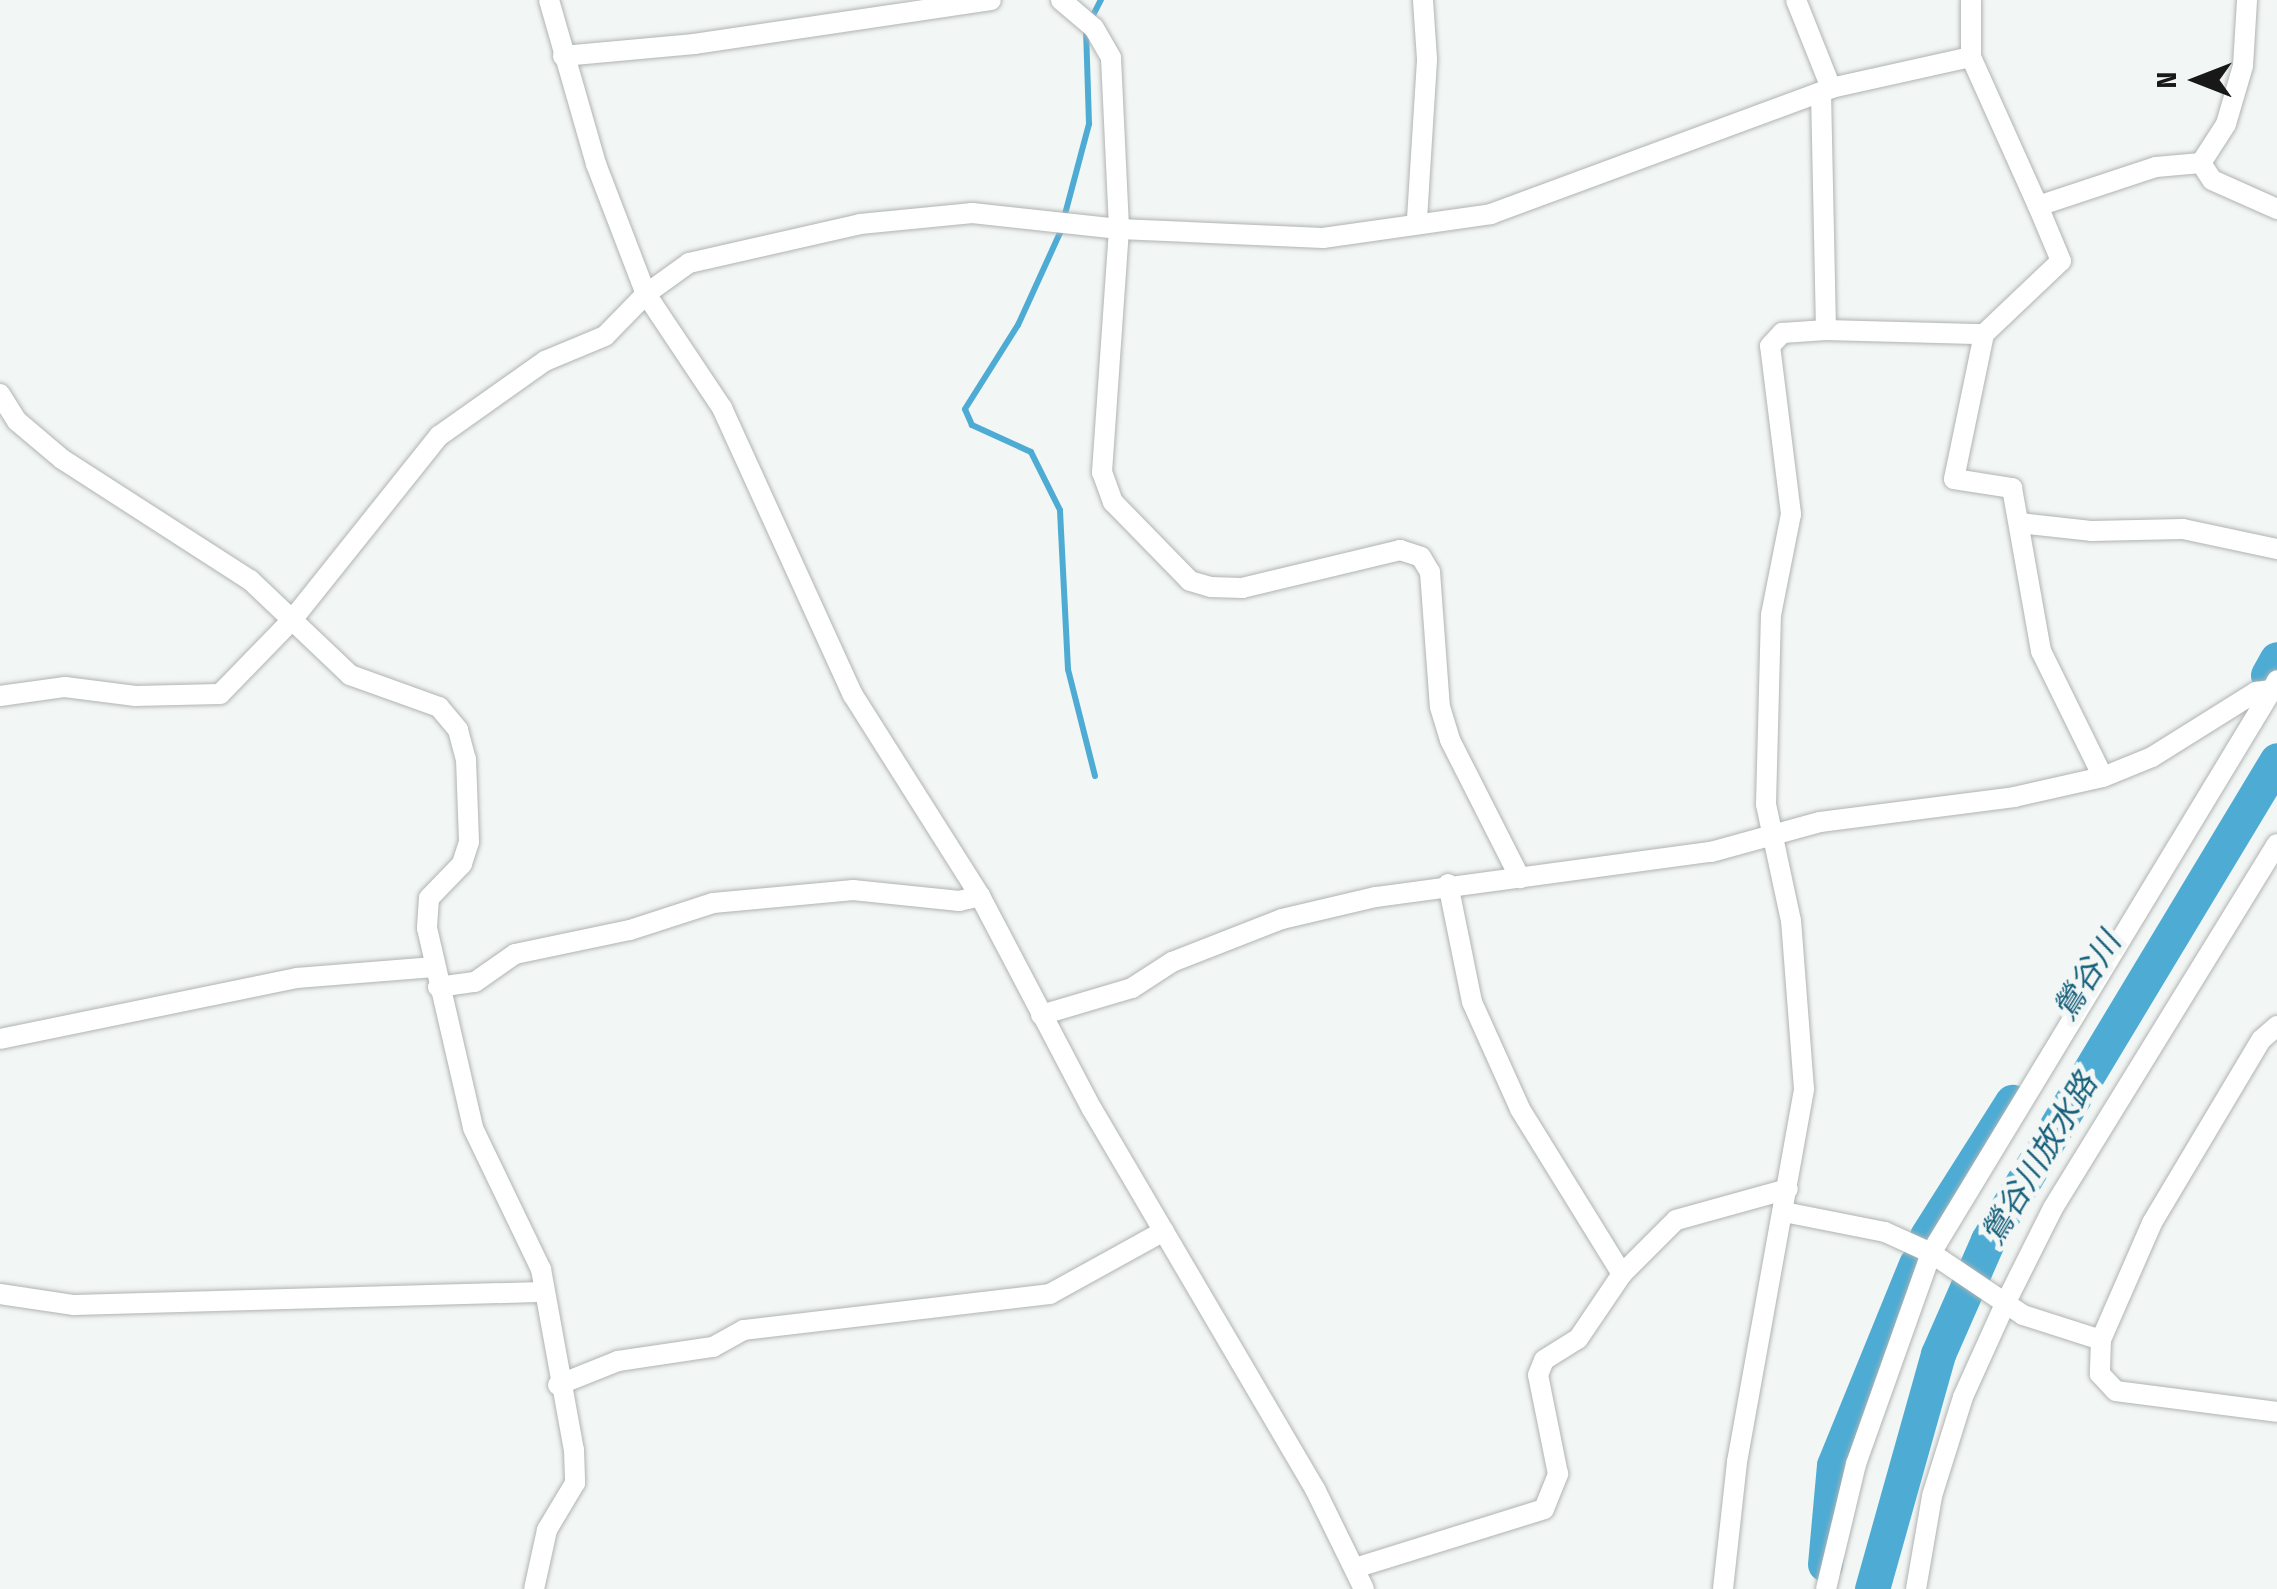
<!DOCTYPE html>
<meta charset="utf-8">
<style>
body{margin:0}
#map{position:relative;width:2277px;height:1589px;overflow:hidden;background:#f2f6f5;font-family:"Fira Sans Condensed","Noto Sans JP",sans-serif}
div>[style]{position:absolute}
.stream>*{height:6px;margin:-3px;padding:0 3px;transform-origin:3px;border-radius:3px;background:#4eacd4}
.river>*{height:35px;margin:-17.5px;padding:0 17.5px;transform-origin:17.5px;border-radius:17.5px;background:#4eacd4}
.roads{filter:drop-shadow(0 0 2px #b0b3b2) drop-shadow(0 0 2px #b0b3b2)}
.street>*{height:20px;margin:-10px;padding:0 10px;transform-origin:10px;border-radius:10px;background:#fff}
span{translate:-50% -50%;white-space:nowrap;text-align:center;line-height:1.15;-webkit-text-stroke:10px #f2f6f5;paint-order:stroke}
.water-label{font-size:32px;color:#17607c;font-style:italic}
.north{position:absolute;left:2147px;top:30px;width:100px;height:100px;-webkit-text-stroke:8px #f2f6f5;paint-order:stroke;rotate:270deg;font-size:28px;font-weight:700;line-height:40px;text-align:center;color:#171817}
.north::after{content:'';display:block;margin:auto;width:35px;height:45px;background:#171817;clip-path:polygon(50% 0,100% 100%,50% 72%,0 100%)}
</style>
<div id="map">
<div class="stream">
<i style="left:1095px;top:776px;width:110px;rotate:-104.2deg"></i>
<i style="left:1068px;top:669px;width:159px;rotate:-92.9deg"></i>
<i style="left:1060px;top:510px;width:65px;rotate:-116.6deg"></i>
<i style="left:1031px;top:452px;width:65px;rotate:-155.4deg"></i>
<i style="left:972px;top:425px;width:17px;rotate:-114deg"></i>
<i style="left:965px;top:409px;width:99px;rotate:-57.8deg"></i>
<i style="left:1018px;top:325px;width:101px;rotate:-65.5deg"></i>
<i style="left:1060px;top:233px;width:113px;rotate:-75.1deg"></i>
<i style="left:1089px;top:124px;width:95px;rotate:-91.8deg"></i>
<i style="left:1086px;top:29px;width:33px;rotate:-63deg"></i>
</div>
<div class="river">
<i style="left:2268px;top:675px;width:18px;rotate:-61deg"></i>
<i style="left:1927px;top:1236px;width:159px;rotate:-57.6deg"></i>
<i style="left:1825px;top:1564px;width:99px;rotate:-84.8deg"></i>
<i style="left:1834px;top:1465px;width:217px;rotate:-67.8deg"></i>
<i style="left:1872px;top:1589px;width:244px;rotate:-74.3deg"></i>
<i style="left:1938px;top:1354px;width:124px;rotate:-66.3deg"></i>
<i style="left:1988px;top:1240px;width:560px;rotate:-58.95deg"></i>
</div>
<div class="roads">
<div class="street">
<i style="left:549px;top:0;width:171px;rotate:74deg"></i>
<i style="left:596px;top:164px;width:139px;rotate:69deg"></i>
<i style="left:646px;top:294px;width:137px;rotate:56.3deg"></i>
<i style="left:722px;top:408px;width:315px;rotate:65.5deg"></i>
<i style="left:853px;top:695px;width:238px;rotate:57.7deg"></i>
<i style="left:980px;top:896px;width:241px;rotate:62.3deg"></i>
<i style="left:1092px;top:1109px;width:441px;rotate:59.6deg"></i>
<i style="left:1315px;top:1489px;width:111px;rotate:63.9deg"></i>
<i style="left:1061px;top:0;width:43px;rotate:40.3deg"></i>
<i style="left:1094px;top:28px;width:34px;rotate:60deg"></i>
<i style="left:1111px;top:58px;width:171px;rotate:87.3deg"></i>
<i style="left:1119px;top:229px;width:244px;rotate:94deg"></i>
<i style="left:1102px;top:472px;width:32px;rotate:70deg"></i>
<i style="left:1113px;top:502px;width:110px;rotate:45.7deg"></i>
<i style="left:1190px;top:581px;width:22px;rotate:16deg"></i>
<i style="left:1211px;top:587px;width:31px;rotate:2deg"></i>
<i style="left:1242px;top:588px;width:163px;rotate:-13.5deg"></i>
<i style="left:1400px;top:550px;width:22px;rotate:18deg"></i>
<i style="left:1421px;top:557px;width:17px;rotate:59deg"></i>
<i style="left:1430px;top:572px;width:135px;rotate:85.8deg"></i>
<i style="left:1440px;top:707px;width:34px;rotate:73deg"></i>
<i style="left:1450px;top:740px;width:155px;rotate:63.1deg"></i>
<i style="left:1796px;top:0;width:95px;rotate:68.3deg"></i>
<i style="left:563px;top:56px;width:132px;rotate:-5.2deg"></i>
<i style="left:694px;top:44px;width:300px;rotate:-8.4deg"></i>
<i style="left:1971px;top:57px;width:163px;rotate:65.8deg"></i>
<i style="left:2201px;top:163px;width:46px;rotate:-57.3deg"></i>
<i style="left:2226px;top:124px;width:60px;rotate:-73.7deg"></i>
<i style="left:2243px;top:66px;width:66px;rotate:-86.5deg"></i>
<i style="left:1417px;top:219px;width:160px;rotate:-86.4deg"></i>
<i style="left:1427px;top:59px;width:59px;rotate:-93.9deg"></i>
<i style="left:1826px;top:330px;width:158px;rotate:1.5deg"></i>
<i style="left:1984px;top:334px;width:148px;rotate:101.7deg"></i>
<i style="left:1954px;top:479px;width:59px;rotate:8.8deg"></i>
<i style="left:2012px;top:488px;width:166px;rotate:79.9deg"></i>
<i style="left:2041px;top:651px;width:140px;rotate:63.8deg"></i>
<i style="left:1984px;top:334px;width:106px;rotate:-43.5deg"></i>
<i style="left:2061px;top:261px;width:60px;rotate:-112.7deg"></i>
<i style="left:2038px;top:206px;width:124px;rotate:-18.3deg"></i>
<i style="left:2156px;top:167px;width:45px;rotate:-5.1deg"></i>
<i style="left:2201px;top:163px;width:20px;rotate:57deg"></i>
<i style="left:2212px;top:180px;width:71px;rotate:24deg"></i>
<i style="left:0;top:394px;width:32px;rotate:58deg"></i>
<i style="left:17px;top:421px;width:59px;rotate:40.2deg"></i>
<i style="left:62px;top:459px;width:224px;rotate:32.8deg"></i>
<i style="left:250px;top:580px;width:138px;rotate:43.5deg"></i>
<i style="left:350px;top:675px;width:95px;rotate:19.8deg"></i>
<i style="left:439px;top:707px;width:30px;rotate:50deg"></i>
<i style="left:458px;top:730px;width:30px;rotate:75deg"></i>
<i style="left:466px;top:759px;width:83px;rotate:87.9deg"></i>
<i style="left:469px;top:842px;width:23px;rotate:108deg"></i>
<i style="left:462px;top:864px;width:47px;rotate:134.1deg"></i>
<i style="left:429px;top:898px;width:30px;rotate:94deg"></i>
<i style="left:427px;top:928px;width:205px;rotate:77deg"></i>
<i style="left:473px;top:1128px;width:157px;rotate:64.3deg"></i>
<i style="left:541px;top:1269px;width:184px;rotate:79.7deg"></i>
<i style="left:574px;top:1450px;width:33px;rotate:88deg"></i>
<i style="left:575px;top:1483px;width:55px;rotate:120.8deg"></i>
<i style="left:547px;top:1530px;width:60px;rotate:102.4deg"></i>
<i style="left:2019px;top:523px;width:72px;rotate:6.3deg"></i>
<i style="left:2091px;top:531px;width:92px;rotate:-1.2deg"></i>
<i style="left:2183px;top:529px;width:96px;rotate:12deg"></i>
<i style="left:0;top:696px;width:66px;rotate:-7.9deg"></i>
<i style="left:65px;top:687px;width:71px;rotate:7.3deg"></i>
<i style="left:135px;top:696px;width:85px;rotate:-1.3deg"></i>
<i style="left:220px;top:694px;width:103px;rotate:-45.8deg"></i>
<i style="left:292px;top:620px;width:236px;rotate:-51.4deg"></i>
<i style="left:439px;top:436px;width:130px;rotate:-35.3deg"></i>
<i style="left:545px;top:361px;width:65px;rotate:-22.6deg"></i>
<i style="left:605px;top:336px;width:59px;rotate:-45.7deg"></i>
<i style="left:646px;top:294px;width:53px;rotate:-35.8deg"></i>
<i style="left:689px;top:263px;width:175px;rotate:-12.8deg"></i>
<i style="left:860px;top:224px;width:113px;rotate:-5.6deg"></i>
<i style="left:972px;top:213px;width:148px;rotate:6.2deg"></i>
<i style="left:1119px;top:229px;width:204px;rotate:2.5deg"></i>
<i style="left:1323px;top:238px;width:170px;rotate:-8.1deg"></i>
<i style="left:1491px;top:214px;width:363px;rotate:-20.3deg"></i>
<i style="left:1831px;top:88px;width:143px;rotate:-12.5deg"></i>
<i style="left:1971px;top:57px;width:57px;rotate:-90deg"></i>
<i style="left:1448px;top:884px;width:120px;rotate:78.5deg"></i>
<i style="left:1472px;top:1002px;width:117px;rotate:65.8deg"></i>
<i style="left:1520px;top:1109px;width:194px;rotate:58.3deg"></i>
<i style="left:438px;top:987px;width:37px;rotate:-8deg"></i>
<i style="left:475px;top:982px;width:49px;rotate:-35deg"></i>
<i style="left:515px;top:954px;width:117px;rotate:-11.8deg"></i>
<i style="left:630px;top:930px;width:87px;rotate:-18deg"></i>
<i style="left:713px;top:903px;width:141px;rotate:-5.3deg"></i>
<i style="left:853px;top:890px;width:107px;rotate:5.9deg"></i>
<i style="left:959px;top:901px;width:22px;rotate:-13deg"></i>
<i style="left:1041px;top:1015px;width:95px;rotate:-16.5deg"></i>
<i style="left:1132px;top:988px;width:48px;rotate:-33deg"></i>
<i style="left:1172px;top:962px;width:118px;rotate:-21.4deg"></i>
<i style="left:1282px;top:919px;width:97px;rotate:-13.2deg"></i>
<i style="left:1376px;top:897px;width:338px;rotate:-7.7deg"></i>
<i style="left:1711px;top:852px;width:113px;rotate:-15.4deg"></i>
<i style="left:1820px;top:822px;width:196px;rotate:-7.3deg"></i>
<i style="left:2014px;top:797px;width:91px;rotate:-12.7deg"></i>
<i style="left:2103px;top:777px;width:53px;rotate:-22.2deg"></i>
<i style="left:2152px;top:757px;width:123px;rotate:-32deg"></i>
<i style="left:2256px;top:692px;width:16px;rotate:-7deg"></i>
<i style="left:2272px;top:690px;width:11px;rotate:-63deg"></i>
<i style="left:2277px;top:1026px;width:21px;rotate:139deg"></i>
<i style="left:2261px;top:1040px;width:213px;rotate:120.8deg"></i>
<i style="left:2152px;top:1223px;width:128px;rotate:113.6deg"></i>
<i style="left:2101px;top:1340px;width:34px;rotate:92deg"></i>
<i style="left:2100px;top:1374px;width:23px;rotate:47deg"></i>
<i style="left:2116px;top:1391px;width:162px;rotate:7.4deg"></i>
<i style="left:0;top:1039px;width:303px;rotate:-11.6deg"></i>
<i style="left:297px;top:978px;width:137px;rotate:-4.6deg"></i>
<i style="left:1784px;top:1212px;width:103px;rotate:11.2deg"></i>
<i style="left:1885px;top:1232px;width:51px;rotate:24.5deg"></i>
<i style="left:1931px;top:1253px;width:111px;rotate:34deg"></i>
<i style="left:2023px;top:1315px;width:82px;rotate:17.8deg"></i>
<i style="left:0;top:1294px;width:75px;rotate:8.5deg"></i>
<i style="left:74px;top:1305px;width:470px;rotate:-1.6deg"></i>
<i style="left:558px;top:1385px;width:65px;rotate:-21.8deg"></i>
<i style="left:618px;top:1361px;width:96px;rotate:-8.4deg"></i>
<i style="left:713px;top:1347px;width:35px;rotate:-29deg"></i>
<i style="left:744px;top:1330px;width:308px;rotate:-6.7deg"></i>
<i style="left:1050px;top:1294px;width:130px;rotate:-28.9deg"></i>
<i style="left:1355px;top:1568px;width:198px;rotate:-17.3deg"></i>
<i style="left:1544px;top:1509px;width:38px;rotate:-68deg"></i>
<i style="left:1558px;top:1474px;width:101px;rotate:-101.4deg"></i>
<i style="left:1538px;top:1375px;width:16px;rotate:-68deg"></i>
<i style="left:1544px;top:1360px;width:40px;rotate:-32deg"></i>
<i style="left:1578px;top:1339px;width:78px;rotate:-55.9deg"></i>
<i style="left:1622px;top:1274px;width:76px;rotate:-45deg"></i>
<i style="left:1676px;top:1220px;width:116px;rotate:-15.5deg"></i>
<i style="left:1723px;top:1589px;width:128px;rotate:-83.7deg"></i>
<i style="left:1737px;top:1462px;width:379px;rotate:-79.8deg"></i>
<i style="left:1804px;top:1089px;width:169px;rotate:-94.4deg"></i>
<i style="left:1791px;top:921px;width:120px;rotate:-102.1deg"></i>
<i style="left:1766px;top:804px;width:189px;rotate:-88.5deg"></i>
<i style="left:1771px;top:615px;width:103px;rotate:-78.8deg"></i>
<i style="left:1791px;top:514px;width:169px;rotate:-97.1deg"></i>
<i style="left:1770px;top:346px;width:18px;rotate:-47deg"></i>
<i style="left:1782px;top:333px;width:44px;rotate:-3.9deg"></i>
<i style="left:1826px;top:330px;width:235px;rotate:-91.2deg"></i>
<i style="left:1826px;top:1589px;width:129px;rotate:-76.5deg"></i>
<i style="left:1856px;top:1464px;width:224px;rotate:-70.4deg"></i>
<i style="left:1931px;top:1253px;width:658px;rotate:-58.8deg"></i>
<i style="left:1916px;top:1589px;width:94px;rotate:-80.2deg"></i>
<i style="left:1932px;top:1496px;width:104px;rotate:-72.6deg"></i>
<i style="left:1963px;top:1397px;width:102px;rotate:-65.7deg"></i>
<i style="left:2005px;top:1304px;width:107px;rotate:-63.4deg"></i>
<i style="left:2053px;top:1208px;width:427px;rotate:-58.4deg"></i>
</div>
</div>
<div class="water-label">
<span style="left:2087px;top:976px;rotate:-58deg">鶯谷川</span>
<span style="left:2039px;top:1159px;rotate:-59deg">鶯谷川放水路</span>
</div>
<div class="north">N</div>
</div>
